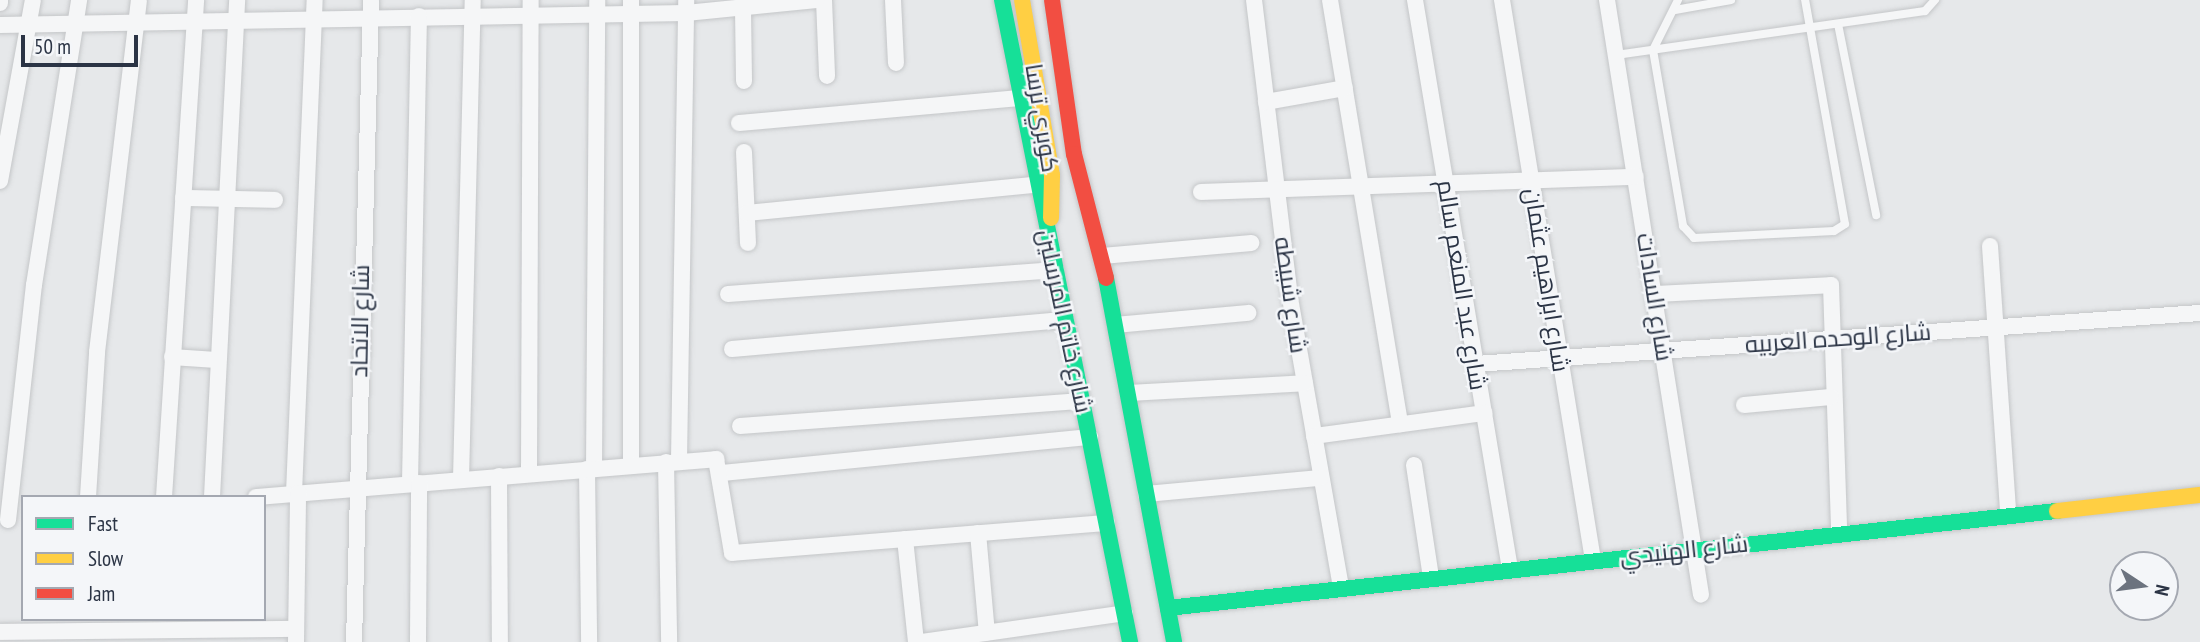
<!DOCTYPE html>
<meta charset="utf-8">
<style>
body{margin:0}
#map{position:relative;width:2200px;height:642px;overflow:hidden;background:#e6e8ea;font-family:"PT Sans Narrow",Cairo,sans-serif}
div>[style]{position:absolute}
.roads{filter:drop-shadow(0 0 2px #c4c6c8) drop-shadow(0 0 2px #c4c6c8)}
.lane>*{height:8px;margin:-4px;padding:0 4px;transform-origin:4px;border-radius:4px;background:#f5f6f7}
.street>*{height:16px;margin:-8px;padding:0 8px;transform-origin:8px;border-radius:8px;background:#f5f6f7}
.fast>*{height:16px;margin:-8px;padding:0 8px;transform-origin:8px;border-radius:8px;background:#16e098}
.slow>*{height:16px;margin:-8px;padding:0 8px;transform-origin:8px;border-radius:8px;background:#ffcf43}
.jam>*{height:16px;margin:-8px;padding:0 8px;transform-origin:8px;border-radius:8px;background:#f24e42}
span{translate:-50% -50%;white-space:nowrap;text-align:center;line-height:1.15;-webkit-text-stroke:5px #f4f6f9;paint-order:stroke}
.street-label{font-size:24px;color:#2b3445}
.legend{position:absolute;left:21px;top:495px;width:245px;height:126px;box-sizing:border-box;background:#f4f6f9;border:2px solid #a4a8b1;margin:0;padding:9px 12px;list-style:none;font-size:21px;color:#2b3445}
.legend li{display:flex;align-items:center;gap:14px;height:35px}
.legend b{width:35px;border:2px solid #a4a8b1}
.north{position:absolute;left:2109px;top:551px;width:70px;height:70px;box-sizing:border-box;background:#f4f6f9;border:2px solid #a4a8b1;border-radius:50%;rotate:103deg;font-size:19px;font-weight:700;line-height:28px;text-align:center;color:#2b3445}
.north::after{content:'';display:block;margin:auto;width:24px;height:32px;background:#6c737f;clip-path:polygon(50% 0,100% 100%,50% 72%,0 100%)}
.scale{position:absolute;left:21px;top:35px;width:117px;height:32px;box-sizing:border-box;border:4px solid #2b3445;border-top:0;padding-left:9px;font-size:21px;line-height:24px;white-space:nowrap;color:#2b3445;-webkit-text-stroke:5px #f4f6f9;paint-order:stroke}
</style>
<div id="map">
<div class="roads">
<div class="lane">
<i style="left:1678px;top:0;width:56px;rotate:116.6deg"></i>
<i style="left:1653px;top:50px;width:179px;rotate:80.3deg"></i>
<i style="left:1683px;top:226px;width:16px;rotate:47deg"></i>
<i style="left:1694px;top:238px;width:140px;rotate:-2.9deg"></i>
<i style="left:1834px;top:231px;width:13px;rotate:-32deg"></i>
<i style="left:1845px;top:224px;width:228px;rotate:-100.1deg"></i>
<i style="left:1675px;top:10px;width:57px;rotate:-10.1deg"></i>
<i style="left:1838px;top:24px;width:195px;rotate:78.7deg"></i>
<i style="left:1616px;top:55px;width:312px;rotate:-8.1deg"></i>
<i style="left:1925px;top:11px;width:15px;rotate:-48deg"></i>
</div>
<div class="street">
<i style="left:631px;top:0;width:465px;rotate:90deg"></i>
<i style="left:824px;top:0;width:76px;rotate:87.7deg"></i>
<i style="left:893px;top:0;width:63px;rotate:87.3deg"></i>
<i style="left:1254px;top:0;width:300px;rotate:83.1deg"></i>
<i style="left:1290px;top:298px;width:294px;rotate:80deg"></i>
<i style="left:1330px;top:0;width:430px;rotate:80.6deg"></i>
<i style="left:1415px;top:0;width:577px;rotate:80.52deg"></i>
<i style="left:1502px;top:0;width:567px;rotate:80.77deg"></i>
<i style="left:1607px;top:0;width:602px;rotate:81.02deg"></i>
<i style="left:0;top:3px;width:3px;rotate:-90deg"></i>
<i style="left:743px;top:9px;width:72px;rotate:89.2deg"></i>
<i style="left:0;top:25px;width:686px;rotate:-1deg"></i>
<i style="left:686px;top:13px;width:131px;rotate:-5.7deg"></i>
<i style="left:1266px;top:102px;width:80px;rotate:-10deg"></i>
<i style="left:739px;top:123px;width:282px;rotate:-5.1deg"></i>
<i style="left:744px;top:152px;width:91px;rotate:87.5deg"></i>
<i style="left:0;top:181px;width:184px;rotate:-79.7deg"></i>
<i style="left:1201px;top:192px;width:435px;rotate:-2deg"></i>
<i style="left:183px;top:198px;width:92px;rotate:1.2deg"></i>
<i style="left:747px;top:213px;width:289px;rotate:-5.6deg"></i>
<i style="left:1990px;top:246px;width:268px;rotate:86.1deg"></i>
<i style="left:1102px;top:256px;width:150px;rotate:-5deg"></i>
<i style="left:728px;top:294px;width:329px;rotate:-4.2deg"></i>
<i style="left:1654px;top:294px;width:177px;rotate:-2.9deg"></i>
<i style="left:1831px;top:285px;width:247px;rotate:88.1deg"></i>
<i style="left:1115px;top:325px;width:134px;rotate:-5.2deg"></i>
<i style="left:732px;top:349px;width:335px;rotate:-5deg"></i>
<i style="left:172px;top:357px;width:44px;rotate:3.9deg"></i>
<i style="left:1476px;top:364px;width:726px;rotate:-4.03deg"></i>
<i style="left:1128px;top:393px;width:177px;rotate:-3.2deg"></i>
<i style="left:1744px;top:405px;width:87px;rotate:-5.3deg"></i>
<i style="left:740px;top:426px;width:343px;rotate:-4.2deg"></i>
<i style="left:1314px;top:436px;width:172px;rotate:-7.7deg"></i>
<i style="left:679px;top:461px;width:461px;rotate:-89.1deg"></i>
<i style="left:666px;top:462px;width:180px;rotate:89deg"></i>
<i style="left:1414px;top:465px;width:114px;rotate:81.4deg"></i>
<i style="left:594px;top:468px;width:468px;rotate:-89.6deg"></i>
<i style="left:587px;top:469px;width:173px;rotate:89.3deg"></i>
<i style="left:722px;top:473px;width:370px;rotate:-5.6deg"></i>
<i style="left:529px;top:474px;width:474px;rotate:-89.8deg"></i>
<i style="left:499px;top:476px;width:166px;rotate:89.7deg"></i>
<i style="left:461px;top:479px;width:479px;rotate:-88.6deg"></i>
<i style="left:410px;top:483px;width:467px;rotate:-88.9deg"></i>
<i style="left:294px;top:493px;width:493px;rotate:-87.6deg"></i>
<i style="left:1146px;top:494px;width:175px;rotate:-5.3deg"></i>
<i style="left:88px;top:497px;width:145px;rotate:-86.4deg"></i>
<i style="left:97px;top:352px;width:354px;rotate:-83.2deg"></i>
<i style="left:164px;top:497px;width:498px;rotate:-86.3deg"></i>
<i style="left:212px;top:497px;width:498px;rotate:-87.1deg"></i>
<i style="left:256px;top:497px;width:462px;rotate:-4.7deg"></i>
<i style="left:716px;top:459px;width:95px;rotate:80.3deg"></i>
<i style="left:732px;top:553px;width:376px;rotate:-4.6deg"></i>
<i style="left:8px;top:520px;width:236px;rotate:-83.7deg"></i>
<i style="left:34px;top:285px;width:289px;rotate:-81deg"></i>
<i style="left:978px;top:533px;width:100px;rotate:84.9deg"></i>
<i style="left:905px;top:539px;width:104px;rotate:83.9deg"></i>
<i style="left:0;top:632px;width:296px;rotate:-0.6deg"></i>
<i style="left:296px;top:642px;width:149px;rotate:-89.2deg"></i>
<i style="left:354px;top:642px;width:642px;rotate:-88.48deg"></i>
<i style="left:418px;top:642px;width:159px;rotate:-89.6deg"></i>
<i style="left:922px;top:642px;width:205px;rotate:-8.1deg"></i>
</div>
<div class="fast">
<i style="left:1002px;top:0;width:655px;rotate:78.72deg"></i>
<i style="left:1106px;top:278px;width:370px;rotate:79.4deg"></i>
<i style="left:1168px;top:608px;width:894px;rotate:-6.23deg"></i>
</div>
<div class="slow">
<i style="left:1022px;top:0;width:178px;rotate:80.3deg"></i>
<i style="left:1052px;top:175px;width:43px;rotate:91.3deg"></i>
<i style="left:2057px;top:511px;width:144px;rotate:-6.4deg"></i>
</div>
<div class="jam">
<i style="left:1052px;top:0;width:156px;rotate:81.9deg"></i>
<i style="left:1074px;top:154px;width:128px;rotate:75.5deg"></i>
</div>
</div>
<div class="street-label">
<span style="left:1042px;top:118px;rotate:81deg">كوبري ترسا</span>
<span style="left:1547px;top:280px;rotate:81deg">شارع ابراهيم عثمان</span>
<span style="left:1462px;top:285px;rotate:81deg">شارع عبد المنعم سالم</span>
<span style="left:1291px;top:295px;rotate:82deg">شارع شبيطه</span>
<span style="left:1655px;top:297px;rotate:81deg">شارع السادات</span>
<span style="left:360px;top:321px;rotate:-89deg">شارع الاتحاد</span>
<span style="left:1065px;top:321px;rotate:78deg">شارع خاتم المرسلين</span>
<span style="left:1838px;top:338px;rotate:-4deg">شارع الوحده العربيه</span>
<span style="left:1684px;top:550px;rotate:-6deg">شارع الهنيدي</span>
</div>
<ul class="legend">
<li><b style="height:9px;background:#16e098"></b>Fast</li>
<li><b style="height:9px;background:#ffcf43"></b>Slow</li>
<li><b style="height:9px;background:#f24e42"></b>Jam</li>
</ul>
<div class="north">N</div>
<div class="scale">50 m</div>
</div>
